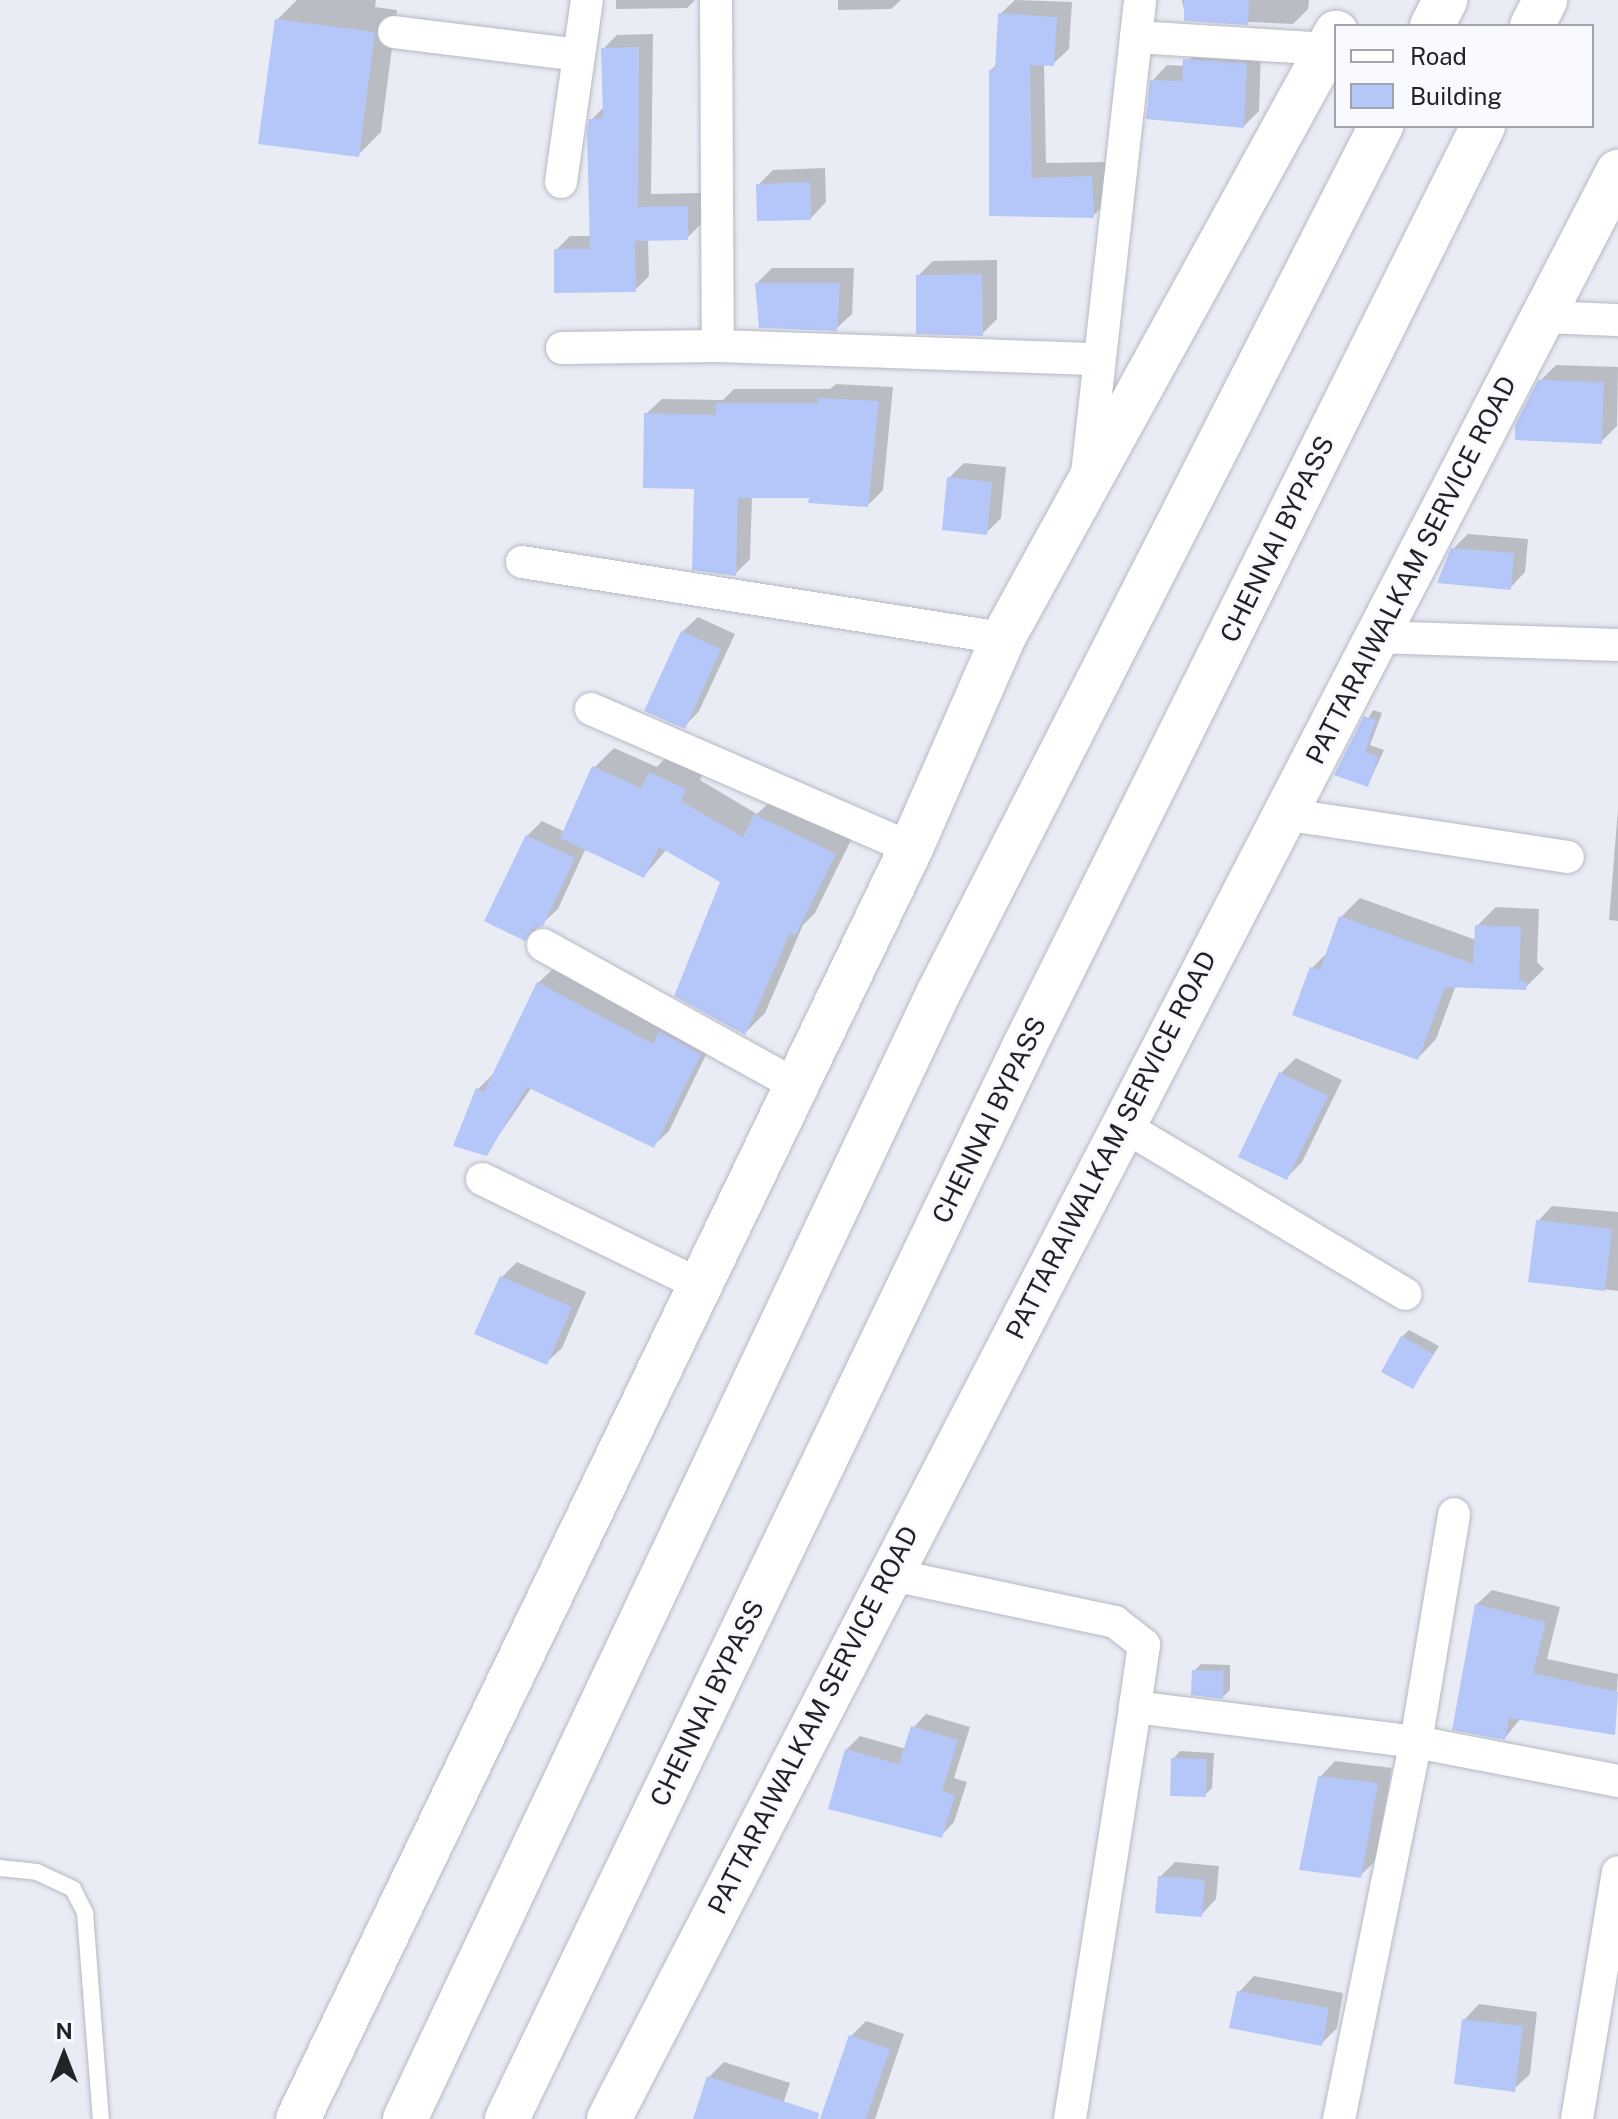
<!DOCTYPE html>
<style>
body{margin:0}
#map{position:relative;width:1618px;height:2119px;overflow:hidden;background:#e9ecf5;font-family:"Public Sans",sans-serif}
div>[style]{position:absolute}
.shadow>*{inset:0;background:#0003}
.building>*{inset:0;background:#b5c6f8}
.roads{filter:drop-shadow(0 0 2px #b6b9c2) drop-shadow(0 0 2px #b6b9c2)}
.lane>*{height:16px;margin:-8px;padding:0 8px;transform-origin:8px;border-radius:8px;background:#fff}
.street>*{height:32px;margin:-16px;padding:0 16px;transform-origin:16px;border-radius:16px;background:#fff}
.secondary>*{height:44px;margin:-22px;padding:0 22px;transform-origin:22px;border-radius:22px;background:#fff}
.highway>*{height:44px;margin:-22px;padding:0 22px;transform-origin:22px;border-radius:22px;background:#fff}
span{translate:-50% -50%;white-space:nowrap;text-align:center;line-height:1.15;-webkit-text-stroke:6px #f8faff;paint-order:stroke}
.street-label{font-size:26px;color:#222326}
.legend{position:absolute;left:1334px;top:24px;width:260px;height:104px;box-sizing:border-box;background:#f8faff;border:2px solid #a2a4a8;margin:0;padding:10px 14px;list-style:none;font-size:24px;color:#222326}
.legend li{display:flex;align-items:center;gap:16px;height:40px}
.legend b{width:40px;border:2px solid #a2a4a8}
.north{position:absolute;left:24px;top:2015px;width:80px;height:80px;-webkit-text-stroke:6px #f8faff;paint-order:stroke;rotate:0deg;font-size:22px;font-weight:700;line-height:32px;text-align:center;color:#222326}
.north::after{content:'';display:block;margin:auto;width:28px;height:36px;background:#222326;clip-path:polygon(50% 0,100% 100%,50% 72%,0 100%)}
</style>
<div id="map">
<div class="shadow">
<i style="clip-path:polygon(297px 0,376px 0,375px 7px,397px 10px,381px 132px,358px 155px,277px 20px)"></i>
<i style="clip-path:polygon(616px 0,695px 0,687px 8px,616px 9px)"></i>
<i style="clip-path:polygon(838px 0,901px 0,891px 9px,838px 10px)"></i>
<i style="clip-path:polygon(1015px 0,1072px 2px,1069px 49px,1053px 64px,1044px 64px,1046px 163px,1107px 162px,1108px 201px,1093px 216px,991px 214px,991px 70px,997px 64px,1000px 14px)"></i>
<i style="clip-path:polygon(1182px 0,1309px 0,1308px 9px,1293px 24px,1186px 19px)"></i>
<i style="clip-path:polygon(653px 34px,651px 194px,701px 193px,701px 224px,687px 238px,648px 239px,649px 276px,635px 290px,556px 250px,570px 236px,592px 236px,591px 120px,605px 106px,603px 49px,617px 35px)"></i>
<i style="clip-path:polygon(1200px 45px,1261px 48px,1259px 111px,1244px 126px,1152px 81px,1167px 65px,1185px 66px)"></i>
<i style="clip-path:polygon(825px 168px,826px 202px,811px 218px,758px 185px,773px 170px)"></i>
<i style="clip-path:polygon(997px 260px,997px 319px,982px 334px,918px 276px,933px 261px)"></i>
<i style="clip-path:polygon(772px 268px,854px 268px,852px 314px,836px 329px,757px 283px)"></i>
<i style="clip-path:polygon(1556px 365px,1618px 367px,1617px 426px,1601px 442px,1540px 381px)"></i>
<i style="clip-path:polygon(836px 384px,893px 387px,883px 490px,868px 505px,811px 496px,752px 496px,750px 559px,735px 574px,696px 487px,646px 414px,662px 399px,723px 400px,734px 389px,830px 389px)"></i>
<i style="clip-path:polygon(964px 463px,1006px 467px,1001px 518px,986px 533px,949px 478px)"></i>
<i style="clip-path:polygon(1468px 534px,1528px 539px,1525px 572px,1510px 588px,1439px 582px,1453px 549px)"></i>
<i style="clip-path:polygon(698px 617px,735px 634px,699px 711px,684px 727px,682px 632px)"></i>
<i style="clip-path:polygon(1373px 710px,1382px 713px,1370px 745px,1384px 750px,1368px 785px,1336px 774px)"></i>
<i style="clip-path:polygon(614px 748px,657px 767px,670px 753px,705px 769px,700px 780px,757px 814px,776px 796px,854px 834px,815px 913px,803px 925px,765px 1013px,745px 1033px,723px 881px,667px 849px,644px 876px,586px 848px,558px 909px,525px 939px,527px 836px,542px 821px,565px 832px,594px 768px)"></i>
<i style="clip-path:polygon(1618px 809px,1618px 921px,1609px 920px)"></i>
<i style="clip-path:polygon(1360px 898px,1476px 940px,1477px 926px,1496px 907px,1539px 909px,1537px 962px,1544px 969px,1525px 988px,1456px 985px,1436px 1039px,1418px 1058px,1312px 968px,1329px 951px,1341px 917px)"></i>
<i style="clip-path:polygon(554px 968px,714px 1038px,669px 1131px,653px 1146px,532px 1087px,486px 1154px,478px 1089px,493px 1074px,538px 983px)"></i>
<i style="clip-path:polygon(1296px 1058px,1342px 1080px,1302px 1162px,1286px 1178px,1241px 1156px,1281px 1073px)"></i>
<i style="clip-path:polygon(1552px 1206px,1618px 1212px,1618px 1291px,1531px 1280px,1538px 1221px)"></i>
<i style="clip-path:polygon(517px 1262px,586px 1292px,562px 1348px,546px 1363px,502px 1277px)"></i>
<i style="clip-path:polygon(1409px 1330px,1439px 1346px,1413px 1387px,1402px 1337px)"></i>
<i style="clip-path:polygon(1492px 1590px,1560px 1607px,1547px 1659px,1618px 1674px,1614px 1733px,1521px 1718px,1505px 1738px,1476px 1605px)"></i>
<i style="clip-path:polygon(1201px 1664px,1230px 1665px,1230px 1690px,1223px 1697px,1194px 1671px)"></i>
<i style="clip-path:polygon(926px 1714px,970px 1727px,954px 1778px,967px 1782px,954px 1822px,941px 1836px,846px 1750px,860px 1736px,906px 1749px,913px 1728px)"></i>
<i style="clip-path:polygon(1180px 1751px,1214px 1753px,1212px 1788px,1205px 1795px,1173px 1759px)"></i>
<i style="clip-path:polygon(1335px 1761px,1392px 1768px,1375px 1861px,1360px 1876px,1320px 1777px)"></i>
<i style="clip-path:polygon(1175px 1862px,1219px 1866px,1216px 1899px,1201px 1915px,1160px 1877px)"></i>
<i style="clip-path:polygon(1254px 1976px,1343px 1993px,1337px 2028px,1322px 2043px,1239px 1992px)"></i>
<i style="clip-path:polygon(1479px 2004px,1537px 2012px,1530px 2074px,1514px 2089px,1464px 2020px)"></i>
<i style="clip-path:polygon(866px 2021px,904px 2034px,875px 2119px,822px 2119px,851px 2036px)"></i>
<i style="clip-path:polygon(724px 2062px,790px 2083px,778px 2119px,695px 2119px,709px 2077px)"></i>
</div>
<div class="building">
<i style="clip-path:polygon(1184px 0,1249px 0,1248px 25px,1184px 21px)"></i>
<i style="clip-path:polygon(998px 13px,1057px 17px,1054px 66px,1030px 65px,1032px 178px,1092px 176px,1094px 218px,989px 216px,989px 70px,995px 69px)"></i>
<i style="clip-path:polygon(275px 19px,375px 32px,359px 157px,258px 144px)"></i>
<i style="clip-path:polygon(639px 47px,638px 207px,688px 206px,688px 240px,635px 241px,636px 292px,554px 293px,554px 249px,590px 249px,587px 133px,589px 119px,603px 118px,601px 48px)"></i>
<i style="clip-path:polygon(1183px 59px,1247px 63px,1244px 128px,1146px 119px,1150px 80px,1182px 81px)"></i>
<i style="clip-path:polygon(810px 182px,811px 220px,757px 221px,756px 184px)"></i>
<i style="clip-path:polygon(982px 274px,983px 336px,916px 334px,916px 275px)"></i>
<i style="clip-path:polygon(755px 283px,840px 283px,837px 331px,759px 328px)"></i>
<i style="clip-path:polygon(1538px 380px,1604px 382px,1602px 444px,1515px 440px,1515px 425px)"></i>
<i style="clip-path:polygon(818px 398px,879px 401px,868px 507px,808px 503px,809px 498px,738px 498px,736px 576px,692px 570px,694px 489px,643px 488px,644px 413px,716px 415px,716px 403px,818px 403px)"></i>
<i style="clip-path:polygon(947px 477px,992px 482px,987px 535px,942px 530px)"></i>
<i style="clip-path:polygon(1451px 548px,1514px 553px,1511px 590px,1437px 583px)"></i>
<i style="clip-path:polygon(681px 631px,721px 649px,685px 729px,644px 711px)"></i>
<i style="clip-path:polygon(1364px 716px,1376px 720px,1365px 752px,1378px 757px,1368px 787px,1334px 775px)"></i>
<i style="clip-path:polygon(592px 766px,641px 788px,649px 772px,686px 789px,681px 801px,743px 837px,754px 814px,836px 854px,795px 936px,790px 933px,745px 1035px,674px 996px,720px 882px,659px 847px,644px 878px,560px 838px)"></i>
<i style="clip-path:polygon(526px 835px,575px 858px,543px 926px,533px 929px,525px 941px,484px 921px)"></i>
<i style="clip-path:polygon(1339px 916px,1473px 964px,1475px 925px,1521px 927px,1519px 980px,1527px 983px,1526px 990px,1445px 987px,1418px 1060px,1292px 1015px,1310px 967px,1320px 970px)"></i>
<i style="clip-path:polygon(537px 982px,653px 1044px,659px 1031px,701px 1054px,654px 1148px,527px 1087px,487px 1156px,453px 1146px,476px 1088px,484px 1092px)"></i>
<i style="clip-path:polygon(1279px 1072px,1328px 1096px,1287px 1180px,1238px 1157px)"></i>
<i style="clip-path:polygon(1536px 1220px,1612px 1229px,1605px 1291px,1528px 1282px)"></i>
<i style="clip-path:polygon(500px 1276px,572px 1307px,547px 1365px,474px 1334px)"></i>
<i style="clip-path:polygon(1401px 1336px,1433px 1354px,1413px 1389px,1381px 1372px)"></i>
<i style="clip-path:polygon(1475px 1604px,1546px 1622px,1533px 1673px,1618px 1692px,1615px 1735px,1509px 1718px,1505px 1740px,1452px 1730px)"></i>
<i style="clip-path:polygon(1192px 1670px,1224px 1671px,1223px 1699px,1191px 1695px)"></i>
<i style="clip-path:polygon(911px 1726px,958px 1740px,942px 1791px,955px 1795px,942px 1838px,828px 1809px,845px 1749px,899px 1764px)"></i>
<i style="clip-path:polygon(1171px 1758px,1207px 1759px,1206px 1797px,1170px 1796px)"></i>
<i style="clip-path:polygon(1318px 1776px,1378px 1783px,1361px 1878px,1299px 1870px)"></i>
<i style="clip-path:polygon(1158px 1876px,1205px 1880px,1202px 1917px,1155px 1913px)"></i>
<i style="clip-path:polygon(1237px 1991px,1329px 2008px,1322px 2046px,1229px 2028px)"></i>
<i style="clip-path:polygon(1462px 2019px,1523px 2026px,1515px 2092px,1454px 2084px)"></i>
<i style="clip-path:polygon(849px 2035px,890px 2049px,866px 2119px,820px 2119px)"></i>
<i style="clip-path:polygon(707px 2076px,819px 2113px,818px 2119px,693px 2119px)"></i>
</div>
<div class="roads">
<div class="lane">
<i style="left:0;top:1868px;width:37px;rotate:6deg"></i>
<i style="left:37px;top:1872px;width:40px;rotate:25deg"></i>
<i style="left:73px;top:1889px;width:27px;rotate:63deg"></i>
<i style="left:85px;top:1913px;width:207px;rotate:85.6deg"></i>
</div>
<div class="street">
<i style="left:716px;top:0;width:346px;rotate:89.7deg"></i>
<i style="left:718px;top:346px;width:381px;rotate:2deg"></i>
<i style="left:394px;top:32px;width:186px;rotate:7.1deg"></i>
<i style="left:1136px;top:37px;width:192px;rotate:3.6deg"></i>
<i style="left:561px;top:182px;width:184px;rotate:-81.9deg"></i>
<i style="left:1542px;top:317px;width:76px;rotate:2.3deg"></i>
<i style="left:562px;top:348px;width:156px;rotate:-0.7deg"></i>
<i style="left:1087px;top:474px;width:477px;rotate:-83.6deg"></i>
<i style="left:522px;top:562px;width:487px;rotate:9deg"></i>
<i style="left:1376px;top:637px;width:242px;rotate:1.9deg"></i>
<i style="left:591px;top:709px;width:349px;rotate:23.5deg"></i>
<i style="left:1284px;top:814px;width:287px;rotate:8.6deg"></i>
<i style="left:543px;top:945px;width:289px;rotate:29deg"></i>
<i style="left:1122px;top:1125px;width:330px;rotate:30.8deg"></i>
<i style="left:482px;top:1179px;width:242px;rotate:25.9deg"></i>
<i style="left:888px;top:1574px;width:232px;rotate:11.9deg"></i>
<i style="left:1115px;top:1622px;width:37px;rotate:38deg"></i>
<i style="left:1144px;top:1645px;width:63px;rotate:98.3deg"></i>
<i style="left:1135px;top:1707px;width:283px;rotate:7.1deg"></i>
<i style="left:1416px;top:1742px;width:206px;rotate:10.9deg"></i>
<i style="left:1070px;top:2119px;width:417px;rotate:-81deg"></i>
<i style="left:1339px;top:2119px;width:385px;rotate:-78.5deg"></i>
<i style="left:1416px;top:1742px;width:231px;rotate:-80.5deg"></i>
<i style="left:1577px;top:2119px;width:250px;rotate:-80.6deg"></i>
</div>
<div class="secondary">
<i style="left:298px;top:2119px;width:1411px;rotate:-64.25deg"></i>
<i style="left:911px;top:848px;width:229px;rotate:-66.3deg"></i>
<i style="left:1003px;top:638px;width:691px;rotate:-61.17deg"></i>
<i style="left:609px;top:2119px;width:2193px;rotate:-62.61deg"></i>
</div>
<div class="highway">
<i style="left:1432px;top:26px;width:29px;rotate:-63deg"></i>
<i style="left:1532px;top:26px;width:29px;rotate:-63deg"></i>
<i style="left:405px;top:2119px;width:1245px;rotate:-64.65deg"></i>
<i style="left:938px;top:994px;width:975px;rotate:-62.96deg"></i>
<i style="left:507px;top:2119px;width:1192px;rotate:-64.25deg"></i>
<i style="left:1025px;top:1045px;width:1027px;rotate:-63.51deg"></i>
</div>
</div>
<div class="street-label">
<span style="left:1277px;top:539px;rotate:-64deg">CHENNAI BYPASS</span>
<span style="left:1411px;top:570px;rotate:-63deg">PATTARAIWALKAM SERVICE ROAD</span>
<span style="left:989px;top:1120px;rotate:-64deg">CHENNAI BYPASS</span>
<span style="left:1111px;top:1145px;rotate:-63deg">PATTARAIWALKAM SERVICE ROAD</span>
<span style="left:707px;top:1703px;rotate:-64deg">CHENNAI BYPASS</span>
<span style="left:813px;top:1720px;rotate:-63deg">PATTARAIWALKAM SERVICE ROAD</span>
</div>
<ul class="legend">
<li><b style="height:10px;background:#fff"></b>Road</li>
<li><b style="height:22px;background:#b5c6f8"></b>Building</li>
</ul>
<div class="north">N</div>
</div>
